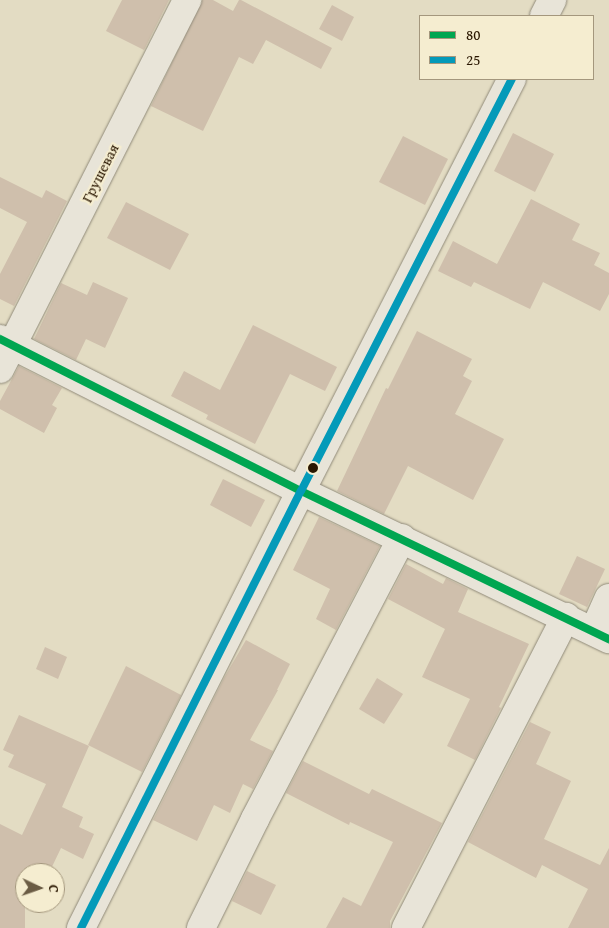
<!DOCTYPE html>
<meta charset="utf-8">
<style>
body{margin:0}
#map{position:relative;width:609px;height:928px;overflow:hidden;background:#e3dcc3;font-family:"Gentium Book Plus",serif}
div>[style]{position:absolute}
.building>*{inset:0;background:#cfbfac}
.roads{filter:drop-shadow(0 0 1px #908a79) drop-shadow(0 0 1px #908a79)}
.minor>*{height:28px;margin:-14px;padding:0 14px;transform-origin:14px;border-radius:14px;background:#e8e4d8}
.bus-1>*{height:8px;margin:-4px;padding:0 4px;transform-origin:4px;border-radius:4px;background:#00a651}
.bus-2>*{height:8px;margin:-4px;padding:0 4px;transform-origin:4px;border-radius:4px;background:#049ab9}
.dots>*{width:14px;height:14px;translate:-50% -50%;box-sizing:border-box;border:2px solid #f5edd0;border-radius:50%}
span{translate:-50% -50%;white-space:nowrap;text-align:center;line-height:1.15;-webkit-text-stroke:4.5px #f5edd0;paint-order:stroke}
.street-label{font-size:15px;color:#2a1700}
.legend{position:absolute;left:419px;top:15px;width:175px;height:65px;box-sizing:border-box;background:#f5edd0;border:1px solid #a4977d;margin:0;padding:6px 9px;list-style:none;font-size:15px;color:#2a1700}
.legend li{display:flex;align-items:center;gap:10px;height:25px}
.legend b{width:25px;border:1px solid #a4977d}
.north{position:absolute;left:15px;top:863px;width:50px;height:50px;box-sizing:border-box;background:#f5edd0;border:1px solid #a4977d;border-radius:50%;rotate:93deg;font-size:14px;font-weight:700;line-height:20px;text-align:center;color:#2a1700}
.north::after{content:'';display:block;margin:auto;width:18px;height:22px;background:#6b5c44;clip-path:polygon(50% 0,100% 100%,50% 72%,0 100%)}
</style>
<div id="map">
<div class="building">
<i style="clip-path:polygon(122px 0,169px 0,144px 50px,106px 31px)"></i>
<i style="clip-path:polygon(202px 0,213px 0,233px 11px,239px 0,241px 0,332px 48px,321px 69px,266px 40px,253px 64px,239px 57px,203px 131px,151px 106px)"></i>
<i style="clip-path:polygon(332px 5px,354px 17px,342px 41px,319px 29px)"></i>
<i style="clip-path:polygon(513px 133px,554px 154px,535px 192px,494px 171px)"></i>
<i style="clip-path:polygon(403px 136px,448px 159px,425px 205px,379px 182px)"></i>
<i style="clip-path:polygon(0 177px,42px 198px,46px 190px,67px 201px,14px 306px,0 299px,0 274px,27px 222px,0 208px)"></i>
<i style="clip-path:polygon(531px 199px,580px 224px,572px 240px,600px 253px,594px 265px,609px 273px,609px 294px,600px 311px,543px 282px,530px 309px,474px 282px,471px 287px,438px 271px,453px 241px,497px 264px)"></i>
<i style="clip-path:polygon(126px 202px,189px 234px,170px 270px,107px 238px)"></i>
<i style="clip-path:polygon(93px 282px,128px 298px,105px 348px,86px 339px,76px 360px,34px 339px,61px 283px,87px 295px)"></i>
<i style="clip-path:polygon(253px 325px,337px 367px,325px 391px,290px 374px,255px 444px,206px 419px,208px 415px,171px 396px,184px 371px,220px 390px)"></i>
<i style="clip-path:polygon(417px 331px,472px 359px,463px 376px,472px 381px,455px 414px,504px 439px,473px 500px,408px 466px,384px 514px,337px 491px,386px 388px,388px 389px)"></i>
<i style="clip-path:polygon(19px 366px,62px 388px,52px 405px,57px 408px,44px 433px,0 409px,0 401px)"></i>
<i style="clip-path:polygon(223px 479px,265px 500px,251px 527px,210px 505px)"></i>
<i style="clip-path:polygon(319px 517px,380px 546px,336px 630px,316px 619px,330px 589px,293px 570px)"></i>
<i style="clip-path:polygon(577px 556px,605px 569px,587px 607px,559px 594px)"></i>
<i style="clip-path:polygon(406px 564px,443px 584px,446px 578px,468px 589px,458px 612px,529px 644px,499px 707px,501px 708px,475px 760px,447px 746px,470px 699px,422px 677px,445px 629px,388px 599px)"></i>
<i style="clip-path:polygon(246px 640px,290px 664px,277px 690px,278px 690px,250px 740px,273px 751px,253px 789px,243px 784px,230px 813px,214px 805px,197px 841px,153px 820px,224px 678px)"></i>
<i style="clip-path:polygon(45px 647px,67px 657px,58px 679px,36px 669px)"></i>
<i style="clip-path:polygon(126px 666px,181px 695px,142px 772px,88px 745px)"></i>
<i style="clip-path:polygon(377px 678px,403px 694px,384px 724px,359px 709px)"></i>
<i style="clip-path:polygon(19px 715px,89px 746px,62px 807px,83px 817px,79px 827px,94px 834px,83px 859px,61px 848px,49px 873px,25px 873px,25px 928px,0 928px,0 824px,22px 835px,46px 784px,8px 767px,14px 755px,3px 750px)"></i>
<i style="clip-path:polygon(530px 722px,551px 732px,536px 764px,571px 781px,544px 839px,600px 865px,609px 848px,609px 928px,568px 928px,588px 889px,542px 865px,536px 878px,468px 842px)"></i>
<i style="clip-path:polygon(303px 761px,369px 794px,372px 789px,442px 823px,390px 921px,390px 928px,326px 928px,343px 897px,361px 906px,393px 842px,350px 822px,349px 825px,286px 793px)"></i>
<i style="clip-path:polygon(247px 871px,276px 885px,261px 915px,232px 901px)"></i>
</div>
<div class="roads">
<div class="minor">
<i style="left:544px;top:16px;width:18px;rotate:-63deg"></i>
<i style="left:0;top:339px;width:337px;rotate:26.8deg"></i>
<i style="left:301px;top:491px;width:342px;rotate:25.7deg"></i>
<i style="left:0;top:369px;width:414px;rotate:-63.1deg"></i>
<i style="left:594px;top:631px;width:36px;rotate:-66deg"></i>
<i style="left:81px;top:928px;width:489px;rotate:-63.3deg"></i>
<i style="left:301px;top:491px;width:463px;rotate:-62.9deg"></i>
<i style="left:201px;top:928px;width:122px;rotate:-63.6deg"></i>
<i style="left:255px;top:819px;width:317px;rotate:-62.4deg"></i>
<i style="left:406px;top:928px;width:350px;rotate:-62.8deg"></i>
</div>
</div>
<div class="bus-1">
<i style="left:0;top:339px;width:337px;rotate:26.8deg"></i>
<i style="left:301px;top:491px;width:342px;rotate:25.7deg"></i>
</div>
<div class="bus-2">
<i style="left:81px;top:928px;width:489px;rotate:-63.3deg"></i>
<i style="left:301px;top:491px;width:463px;rotate:-62.9deg"></i>
</div>
<div class="dots">
<i style="left:313px;top:468px;background:#2a1700"></i>
</div>
<div class="street-label">
<span style="left:100px;top:173px;rotate:-63deg">Грушевая</span>
</div>
<ul class="legend">
<li><b style="height:6px;background:#00a651"></b>80</li>
<li><b style="height:6px;background:#049ab9"></b>25</li>
</ul>
<div class="north">С</div>
</div>
